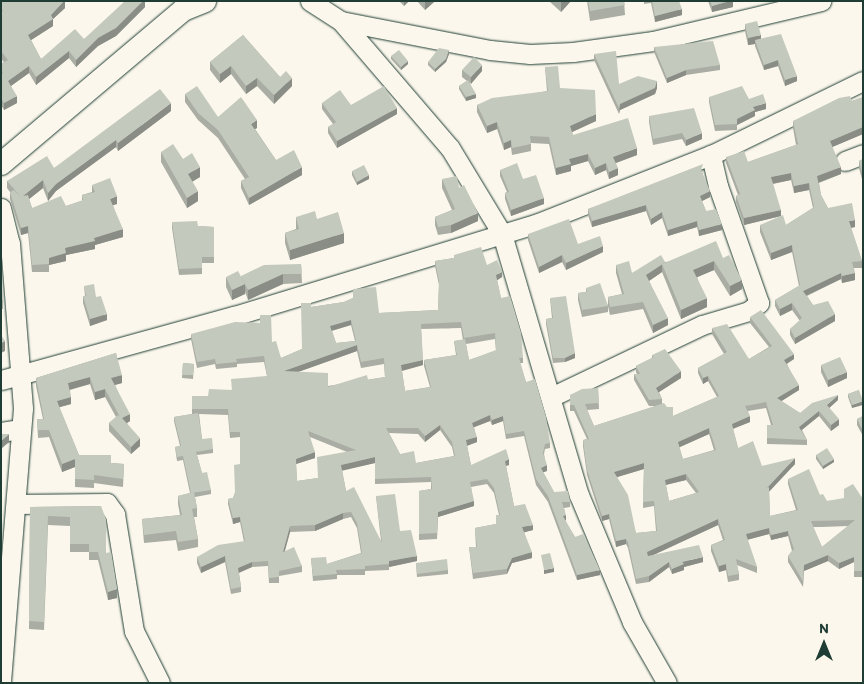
<!DOCTYPE html>
<style>
body{margin:0}
#map{position:relative;width:864px;height:684px;overflow:hidden;background:#fbf7ec;font-family:Itim,sans-serif}
div>[style]{position:absolute}
.roads{filter:drop-shadow(0 0 1px #1f3d34) drop-shadow(0 0 1px #1f3d34)}
.minor>*{height:19px;margin:-9.5px;padding:0 9.5px;transform-origin:9.5px;border-radius:9.5px;background:#fbf7ec}
.major>*{height:22px;margin:-11px;padding:0 11px;transform-origin:11px;border-radius:11px;background:#fbf7ec}
.wall>*{inset:0;background:#a9ada3}
.shaded-wall>*{inset:0;background:#898d85}
.building>*{inset:0;background:#c4c9be}
span{translate:-50% -50%;white-space:nowrap;text-align:center;line-height:1.15;-webkit-text-stroke:5px #fbf7ec;paint-order:stroke}
.frame{position:absolute;inset:0;border:2px solid #1f3d34;pointer-events:none}
.north{position:absolute;left:799px;top:619px;width:50px;height:50px;-webkit-text-stroke:4px #fbf7ec;paint-order:stroke;rotate:0deg;font-size:14px;font-weight:700;line-height:20px;text-align:center;color:#1f3d34}
.north::after{content:'';display:block;margin:auto;width:18px;height:22px;background:#1f3d34;clip-path:polygon(50% 0,100% 100%,50% 72%,0 100%)}
</style>
<div id="map">
<div class="roads">
<div class="minor">
<i style="left:310px;top:1px;width:37px;rotate:33deg"></i>
<i style="left:341px;top:21px;width:167px;rotate:49.4deg"></i>
<i style="left:450px;top:148px;width:100px;rotate:58.8deg"></i>
<i style="left:502px;top:234px;width:272px;rotate:73.6deg"></i>
<i style="left:579px;top:495px;width:138px;rotate:67.3deg"></i>
<i style="left:632px;top:622px;width:70px;rotate:60.2deg"></i>
<i style="left:341px;top:21px;width:152px;rotate:11deg"></i>
<i style="left:490px;top:50px;width:40px;rotate:5.7deg"></i>
<i style="left:530px;top:54px;width:43px;rotate:-2.7deg"></i>
<i style="left:573px;top:52px;width:81px;rotate:-7.8deg"></i>
<i style="left:653px;top:41px;width:173px;rotate:-13.4deg"></i>
<i style="left:845px;top:161px;width:19px;rotate:-21deg"></i>
<i style="left:1px;top:208px;width:36px;rotate:76deg"></i>
<i style="left:10px;top:243px;width:166px;rotate:85.5deg"></i>
<i style="left:23px;top:408px;width:276px;rotate:94.6deg"></i>
<i style="left:1px;top:380px;width:242px;rotate:-15.4deg"></i>
<i style="left:234px;top:316px;width:318px;rotate:-17deg"></i>
<i style="left:538px;top:223px;width:186px;rotate:-21.5deg"></i>
<i style="left:711px;top:155px;width:169px;rotate:-26deg"></i>
<i style="left:551px;top:397px;width:167px;rotate:-25.5deg"></i>
<i style="left:702px;top:325px;width:49px;rotate:-16.6deg"></i>
<i style="left:749px;top:311px;width:13px;rotate:-39deg"></i>
<i style="left:759px;top:303px;width:124px;rotate:-109.3deg"></i>
<i style="left:718px;top:186px;width:32px;rotate:-103deg"></i>
<i style="left:1px;top:432px;width:20px;rotate:-9deg"></i>
<i style="left:16px;top:504px;width:91px;rotate:-0.6deg"></i>
<i style="left:107px;top:503px;width:14px;rotate:54deg"></i>
<i style="left:115px;top:514px;width:119px;rotate:80.8deg"></i>
<i style="left:134px;top:631px;width:58px;rotate:63.4deg"></i>
</div>
<div class="major">
<i style="left:1px;top:164px;width:238px;rotate:-40.2deg"></i>
<i style="left:183px;top:10px;width:24px;rotate:-22deg"></i>
</div>
</div>
<div class="wall">
<i style="clip-path:polygon(1px 1px,65px 1px,65px 8px,53px 19px,53px 26px,31px 40px,41px 59px,84px 39px,145px 1px,145px 7px,116px 36px,98px 46px,76px 67px,69px 58px,36px 85px,29px 73px,11px 86px,17px 103px,4px 110px,1px 105px,1px 64px,4px 62px,1px 59px)"></i>
<i style="clip-path:polygon(399px 1px,409px 1px,404px 6px)"></i>
<i style="clip-path:polygon(417px 1px,434px 1px,434px 2px,425px 10px)"></i>
<i style="clip-path:polygon(549px 1px,571px 1px,561px 12px)"></i>
<i style="clip-path:polygon(587px 1px,624px 1px,625px 15px,590px 21px)"></i>
<i style="clip-path:polygon(644px 1px,670px 1px,682px 15px,655px 22px,651px 3px,644px 4px)"></i>
<i style="clip-path:polygon(708px 1px,733px 1px,733px 7px,712px 12px)"></i>
<i style="clip-path:polygon(745px 24px,761px 39px,797px 81px,785px 86px,778px 66px,764px 70px,755px 46px,755px 44px,748px 45px,745px 31px)"></i>
<i style="clip-path:polygon(243px 35px,280px 77px,292px 86px,274px 104px,257px 86px,246px 94px,231px 74px,220px 83px,210px 70px,210px 62px)"></i>
<i style="clip-path:polygon(654px 47px,720px 65px,720px 70px,686px 75px,667px 83px,654px 52px)"></i>
<i style="clip-path:polygon(449px 54px,446px 62px,435px 72px,428px 65px,428px 62px)"></i>
<i style="clip-path:polygon(594px 54px,619px 84px,657px 88px,655px 94px,620px 110px,619px 114px,594px 60px)"></i>
<i style="clip-path:polygon(391px 56px,408px 64px,401px 70px,391px 59px)"></i>
<i style="clip-path:polygon(545px 67px,560px 88px,596px 121px,572px 132px,573px 135px,637px 155px,616px 163px,618px 175px,609px 179px,606px 170px,595px 175px,588px 161px,571px 166px,571px 171px,556px 175px,549px 144px,531px 143px,531px 151px,512px 155px,511px 147px,504px 150px,497px 129px,487px 133px,477px 112px,477px 105px,547px 91px)"></i>
<i style="clip-path:polygon(462px 70px,482px 71px,470px 84px,476px 98px,466px 101px,459px 89px,459px 86px,467px 81px,462px 77px)"></i>
<i style="clip-path:polygon(185px 94px,218px 117px,257px 128px,255px 129px,276px 160px,302px 175px,249px 205px,241px 188px,241px 181px,245px 179px,218px 138px,198px 120px,185px 102px)"></i>
<i style="clip-path:polygon(709px 97px,749px 99px,766px 109px,755px 112px,755px 116px,737px 125px,737px 130px,715px 131px,709px 102px)"></i>
<i style="clip-path:polygon(863px 97px,863px 134px,832px 147px,841px 174px,819px 183px,821px 195px,828px 208px,855px 227px,851px 228px,862px 261px,862px 268px,854px 268px,855px 280px,842px 283px,841px 279px,807px 296px,813px 305px,835px 321px,795px 344px,790px 335px,790px 329px,800px 321px,792px 310px,780px 316px,775px 306px,775px 300px,799px 286px,792px 252px,771px 260px,760px 232px,760px 225px,786px 225px,813px 208px,809px 190px,794px 193px,791px 180px,773px 184px,781px 216px,744px 225px,736px 202px,736px 196px,738px 195px,726px 163px,726px 157px,748px 162px,796px 145px,793px 128px,793px 121px,852px 101px)"></i>
<i style="clip-path:polygon(322px 103px,351px 105px,397px 114px,337px 148px,328px 133px,328px 127px,333px 124px,322px 109px)"></i>
<i style="clip-path:polygon(171px 111px,118px 151px,116px 147px,56px 191px,48px 201px,43px 188px,29px 199px,32px 208px,66px 206px,82px 201px,82px 195px,92px 192px,92px 185px,117px 204px,113px 205px,123px 237px,95px 245px,95px 249px,66px 255px,66px 261px,49px 265px,49px 272px,32px 272px,28px 233px,21px 235px,10px 199px,10px 192px,7px 188px,7px 181px,54px 168px)"></i>
<i style="clip-path:polygon(649px 116px,702px 139px,686px 146px,682px 139px,653px 145px,649px 122px)"></i>
<i style="clip-path:polygon(161px 152px,183px 159px,200px 177px,192px 182px,198px 201px,187px 208px,161px 162px)"></i>
<i style="clip-path:polygon(863px 159px,863px 183px,859px 168px,859px 161px)"></i>
<i style="clip-path:polygon(500px 170px,523px 179px,544px 204px,511px 216px,505px 199px,505px 193px,507px 192px,500px 176px)"></i>
<i style="clip-path:polygon(703px 170px,702px 172px,710px 197px,702px 201px,706px 211px,722px 230px,699px 236px,697px 227px,668px 236px,662px 218px,651px 225px,646px 211px,592px 227px,588px 215px,588px 209px)"></i>
<i style="clip-path:polygon(352px 171px,369px 179px,357px 185px,352px 175px)"></i>
<i style="clip-path:polygon(442px 179px,459px 188px,478px 221px,451px 233px,438px 235px,435px 225px,435px 217px,452px 210px,442px 188px)"></i>
<i style="clip-path:polygon(296px 217px,317px 219px,344px 243px,290px 260px,285px 243px,285px 233px,296px 229px)"></i>
<i style="clip-path:polygon(172px 222px,198px 226px,214px 227px,214px 263px,202px 263px,202px 274px,179px 275px,172px 228px)"></i>
<i style="clip-path:polygon(528px 234px,578px 244px,603px 252px,566px 270px,562px 262px,539px 273px,528px 240px)"></i>
<i style="clip-path:polygon(evenodd,454px 255px,487px 265px,502px 277px,497px 280px,501px 298px,523px 358px,523px 363px,520px 363px,526px 382px,550px 443px,550px 448px,545px 449px,544px 454px,547px 471px,543px 472px,554px 492px,570px 502px,570px 507px,564px 508px,566px 520px,565px 521px,575px 537px,600px 575px,577px 580px,548px 502px,536px 485px,524px 436px,506px 439px,503px 421px,492px 425px,490px 421px,474px 427px,477px 442px,467px 446px,471px 465px,509px 465px,506px 466px,514px 506px,533px 530px,524px 532px,532px 558px,512px 563px,507px 574px,473px 579px,469px 547px,476px 547px,475px 528px,496px 524px,496px 515px,499px 515px,494px 493px,487px 484px,471px 487px,474px 506px,438px 517px,437px 539px,419px 540px,419px 491px,431px 489px,431px 482px,375px 484px,375px 463px,342px 470px,346px 491px,381px 541px,376px 496px,400px 531px,417px 561px,389px 567px,389px 570px,365px 571px,365px 575px,337px 575px,337px 579px,313px 581px,311px 558px,327px 564px,361px 553px,357px 528px,351px 517px,343px 519px,315px 531px,290px 532px,285px 551px,302px 566px,302px 572px,279px 576px,279px 583px,269px 583px,268px 566px,252px 567px,239px 573px,241px 587px,241px 592px,231px 594px,225px 562px,201px 573px,197px 563px,197px 557px,244px 542px,240px 522px,233px 524px,228px 504px,228px 499px,233px 498px,235px 493px,240px 464px,240px 437px,230px 438px,228px 415px,199px 414px,202px 439px,213px 449px,213px 453px,197px 455px,202px 473px,211px 490px,211px 494px,195px 497px,197px 508px,197px 517px,194px 517px,198px 539px,198px 547px,178px 551px,176px 540px,144px 543px,142px 519px,180px 515px,178px 504px,178px 496px,190px 493px,183px 460px,177px 461px,175px 447px,180px 446px,174px 421px,174px 417px,192px 414px,192px 396px,208px 396px,231px 390px,267px 376px,264px 362px,237px 364px,237px 367px,216px 369px,215px 364px,197px 368px,191px 339px,191px 334px,272px 342px,281px 358px,302px 349px,311px 307px,344px 302px,353px 298px,353px 289px,379px 313px,438px 310px,439px 285px,435px 266px,435px 261px,454px 258px,454px 255px,351px 325px,355px 341px,336px 343px,332px 331px,351px 325px,454px 255px,461px 328px,463px 340px,454px 341px,456px 355px,424px 360px,424px 366px,430px 387px,405px 391px,402px 371px,423px 365px,421px 329px,461px 328px,454px 255px,495px 339px,496px 351px,469px 360px,466px 344px,495px 339px,454px 255px,357px 351px,361px 368px,384px 364px,385px 377px,328px 386px,298px 372px,357px 351px,454px 255px,440px 430px,452px 447px,454px 456px,416px 463px,400px 454px,389px 433px,418px 434px,425px 442px,440px 430px,454px 255px,310px 437px,347px 452px,318px 478px,297px 481px,296px 464px,315px 458px,310px 437px)"></i>
<i style="clip-path:polygon(723px 258px,742px 289px,730px 296px,714px 270px,697px 277px,707px 307px,681px 319px,662px 272px,649px 281px,668px 325px,653px 333px,643px 309px,610px 315px,608px 306px,608px 312px,582px 317px,578px 300px,578px 293px,586px 292px,586px 288px,608px 305px,608px 297px,622px 294px,616px 273px,616px 265px,632px 273px,665px 262px)"></i>
<i style="clip-path:polygon(301px 264px,302px 283px,283px 284px,248px 300px,245px 292px,245px 294px,232px 300px,226px 287px,226px 277px,241px 277px)"></i>
<i style="clip-path:polygon(1px 275px,3px 300px,3px 309px,1px 309px)"></i>
<i style="clip-path:polygon(84px 286px,107px 320px,90px 326px,83px 303px,83px 296px,85px 296px)"></i>
<i style="clip-path:polygon(550px 298px,575px 358px,565px 362px,553px 363px,546px 324px,546px 319px,552px 318px)"></i>
<i style="clip-path:polygon(evenodd,750px 317px,794px 359px,787px 364px,799px 390px,781px 401px,800px 413px,838px 400px,829px 408px,839px 425px,831px 431px,819px 416px,802px 430px,807px 440px,807px 445px,767px 444px,767px 438px,771px 425px,766px 408px,748px 411px,750px 422px,733px 429px,738px 448px,762px 466px,795px 464px,769px 491px,770px 516px,796px 510px,788px 484px,788px 479px,820px 495px,827px 501px,863px 499px,863px 577px,854px 577px,854px 562px,839px 569px,828px 561px,804px 571px,803px 587px,788px 562px,788px 556px,792px 551px,788px 536px,771px 540px,769px 534px,747px 540px,757px 567px,757px 573px,737px 565px,739px 574px,739px 580px,728px 582px,726px 570px,719px 572px,711px 551px,711px 545px,723px 540px,718px 525px,653px 555px,703px 562px,684px 567px,684px 570px,672px 574px,669px 567px,649px 582px,636px 584px,628px 548px,626px 544px,616px 547px,609px 519px,602px 521px,587px 475px,583px 446px,583px 440px,587px 439px,574px 411px,570px 411px,570px 395px,598px 388px,599px 409px,587px 410px,594px 426px,656px 406px,649px 406px,634px 380px,634px 374px,637px 374px,636px 372px,636px 366px,652px 358px,652px 355px,681px 378px,659px 392px,662px 399px,662px 403px,673px 416px,717px 397px,708px 381px,703px 384px,698px 373px,698px 368px,724px 354px,712px 334px,712px 328px,749px 359px,769px 347px,750px 323px,750px 317px,709px 434px,714px 450px,683px 459px,679px 447px,709px 434px,750px 317px,644px 469px,643px 508px,654px 506px,656px 531px,636px 533px,617px 477px,644px 469px,750px 317px,686px 480px,696px 493px,669px 501px,666px 485px,686px 480px,750px 317px,848px 526px,822px 547px,813px 527px,822px 527px,848px 526px)"></i>
<i style="clip-path:polygon(116px 353px,122px 383px,115px 385px,130px 421px,127px 423px,140px 446px,131px 454px,109px 431px,109px 423px,116px 417px,105px 397px,95px 400px,90px 384px,70px 390px,71px 404px,59px 407px,79px 455px,111px 463px,124px 464px,123px 487px,94px 483px,94px 488px,75px 487px,75px 467px,62px 472px,49px 437px,38px 438px,37px 419px,43px 419px,36px 386px,36px 378px)"></i>
<i style="clip-path:polygon(183px 363px,194px 364px,193px 379px,182px 378px)"></i>
<i style="clip-path:polygon(821px 365px,847px 378px,828px 387px,821px 372px)"></i>
<i style="clip-path:polygon(859px 390px,852px 408px,848px 397px,848px 394px)"></i>
<i style="clip-path:polygon(863px 416px,863px 436px,857px 425px,857px 419px)"></i>
<i style="clip-path:polygon(816px 455px,834px 462px,823px 469px,816px 459px)"></i>
<i style="clip-path:polygon(101px 506px,106px 553px,117px 598px,108px 600px,98px 560px,89px 560px,89px 552px,70px 552px,70px 526px,48px 525px,44px 630px,29px 629px,30px 507px)"></i>
<i style="clip-path:polygon(416px 563px,448px 570px,448px 574px,417px 577px)"></i>
</div>
<div class="shaded-wall">
<i style="clip-path:polygon(64px 1px,65px 1px,65px 8px,53px 19px,53px 26px,28px 42px,28px 35px,51px 15px)"></i>
<i style="clip-path:polygon(143px 1px,145px 1px,145px 7px,116px 36px,98px 46px,76px 67px,76px 60px,98px 38px)"></i>
<i style="clip-path:polygon(404px 1px,409px 1px,404px 6px)"></i>
<i style="clip-path:polygon(426px 1px,434px 2px,425px 10px,425px 2px)"></i>
<i style="clip-path:polygon(561px 1px,571px 1px,561px 12px)"></i>
<i style="clip-path:polygon(730px 1px,733px 1px,733px 7px,712px 12px,712px 6px)"></i>
<i style="clip-path:polygon(682px 9px,682px 15px,655px 22px,655px 16px)"></i>
<i style="clip-path:polygon(761px 35px,761px 42px,755px 40px,755px 44px,748px 45px,748px 38px)"></i>
<i style="clip-path:polygon(449px 50px,449px 54px,446px 62px,435px 72px,435px 69px)"></i>
<i style="clip-path:polygon(69px 51px,69px 58px,36px 85px,36px 77px)"></i>
<i style="clip-path:polygon(778px 60px,778px 66px,764px 70px,764px 65px)"></i>
<i style="clip-path:polygon(408px 61px,408px 64px,401px 70px,401px 67px)"></i>
<i style="clip-path:polygon(482px 65px,482px 71px,471px 84px,471px 77px)"></i>
<i style="clip-path:polygon(29px 66px,29px 73px,8px 88px,8px 81px)"></i>
<i style="clip-path:polygon(231px 66px,231px 74px,220px 83px,220px 74px)"></i>
<i style="clip-path:polygon(686px 70px,686px 75px,667px 83px,667px 78px)"></i>
<i style="clip-path:polygon(797px 76px,797px 81px,785px 86px,785px 80px)"></i>
<i style="clip-path:polygon(257px 78px,257px 86px,246px 94px,246px 86px)"></i>
<i style="clip-path:polygon(292px 78px,292px 86px,274px 104px,274px 95px)"></i>
<i style="clip-path:polygon(657px 81px,657px 88px,655px 94px,620px 110px,619px 114px,620px 104px)"></i>
<i style="clip-path:polygon(476px 94px,476px 98px,466px 101px,466px 97px)"></i>
<i style="clip-path:polygon(17px 96px,17px 103px,4px 110px,4px 103px)"></i>
<i style="clip-path:polygon(171px 103px,171px 111px,118px 151px,118px 143px)"></i>
<i style="clip-path:polygon(766px 103px,766px 109px,755px 112px,755px 116px,737px 125px,737px 119px,753px 107px)"></i>
<i style="clip-path:polygon(397px 108px,397px 114px,337px 148px,337px 141px)"></i>
<i style="clip-path:polygon(596px 114px,596px 121px,570px 133px,570px 126px)"></i>
<i style="clip-path:polygon(257px 120px,257px 128px,251px 131px,251px 124px)"></i>
<i style="clip-path:polygon(497px 122px,497px 129px,487px 133px,487px 126px)"></i>
<i style="clip-path:polygon(863px 127px,863px 134px,830px 148px,830px 141px)"></i>
<i style="clip-path:polygon(702px 133px,702px 139px,686px 146px,686px 140px)"></i>
<i style="clip-path:polygon(116px 140px,116px 147px,56px 191px,48px 201px,48px 193px,56px 184px)"></i>
<i style="clip-path:polygon(511px 140px,511px 147px,504px 150px,504px 143px)"></i>
<i style="clip-path:polygon(637px 148px,637px 155px,613px 164px,613px 157px)"></i>
<i style="clip-path:polygon(588px 154px,588px 161px,571px 166px,571px 171px,556px 175px,556px 168px,569px 159px)"></i>
<i style="clip-path:polygon(606px 163px,606px 170px,595px 175px,595px 168px)"></i>
<i style="clip-path:polygon(200px 167px,200px 177px,188px 184px,188px 174px)"></i>
<i style="clip-path:polygon(302px 167px,302px 175px,249px 205px,249px 198px)"></i>
<i style="clip-path:polygon(841px 167px,841px 174px,817px 183px,817px 176px)"></i>
<i style="clip-path:polygon(618px 168px,618px 175px,609px 179px,609px 172px)"></i>
<i style="clip-path:polygon(791px 173px,791px 180px,771px 184px,771px 177px)"></i>
<i style="clip-path:polygon(369px 175px,369px 179px,357px 185px,357px 182px)"></i>
<i style="clip-path:polygon(43px 180px,43px 188px,23px 204px,23px 196px)"></i>
<i style="clip-path:polygon(809px 183px,809px 190px,794px 193px,794px 186px)"></i>
<i style="clip-path:polygon(198px 191px,198px 201px,187px 208px,187px 198px)"></i>
<i style="clip-path:polygon(710px 191px,710px 197px,700px 202px,700px 196px)"></i>
<i style="clip-path:polygon(117px 196px,117px 204px,110px 206px,110px 199px)"></i>
<i style="clip-path:polygon(544px 198px,544px 204px,511px 216px,511px 210px)"></i>
<i style="clip-path:polygon(646px 205px,646px 211px,592px 227px,592px 221px)"></i>
<i style="clip-path:polygon(781px 210px,781px 216px,744px 225px,744px 218px)"></i>
<i style="clip-path:polygon(662px 212px,662px 218px,651px 225px,651px 219px)"></i>
<i style="clip-path:polygon(478px 213px,478px 221px,451px 233px,451px 225px)"></i>
<i style="clip-path:polygon(855px 220px,855px 227px,849px 228px,849px 221px)"></i>
<i style="clip-path:polygon(697px 221px,697px 227px,668px 236px,668px 230px)"></i>
<i style="clip-path:polygon(722px 224px,722px 230px,699px 236px,699px 230px)"></i>
<i style="clip-path:polygon(28px 226px,28px 233px,21px 235px,21px 228px)"></i>
<i style="clip-path:polygon(123px 229px,123px 237px,95px 245px,95px 249px,66px 255px,66px 261px,49px 265px,49px 258px,65px 248px,94px 238px)"></i>
<i style="clip-path:polygon(344px 233px,344px 243px,290px 260px,290px 250px)"></i>
<i style="clip-path:polygon(792px 245px,792px 252px,771px 260px,771px 253px)"></i>
<i style="clip-path:polygon(603px 246px,603px 252px,566px 270px,566px 263px)"></i>
<i style="clip-path:polygon(562px 255px,562px 262px,539px 273px,539px 267px)"></i>
<i style="clip-path:polygon(714px 261px,714px 270px,693px 279px,693px 270px)"></i>
<i style="clip-path:polygon(662px 265px,662px 272px,646px 283px,646px 275px)"></i>
<i style="clip-path:polygon(502px 272px,502px 277px,496px 281px,496px 275px)"></i>
<i style="clip-path:polygon(841px 273px,841px 279px,803px 297px,803px 291px)"></i>
<i style="clip-path:polygon(855px 273px,855px 280px,842px 283px,842px 276px)"></i>
<i style="clip-path:polygon(283px 274px,283px 284px,248px 300px,248px 290px)"></i>
<i style="clip-path:polygon(742px 280px,742px 289px,730px 296px,730px 286px)"></i>
<i style="clip-path:polygon(245px 284px,245px 294px,232px 300px,232px 290px)"></i>
<i style="clip-path:polygon(707px 298px,707px 307px,681px 319px,681px 310px)"></i>
<i style="clip-path:polygon(792px 303px,792px 310px,780px 316px,780px 309px)"></i>
<i style="clip-path:polygon(107px 314px,107px 320px,90px 326px,90px 319px)"></i>
<i style="clip-path:polygon(835px 314px,835px 321px,795px 344px,795px 338px)"></i>
<i style="clip-path:polygon(668px 318px,668px 325px,653px 333px,653px 325px)"></i>
<i style="clip-path:polygon(351px 320px,351px 325px,330px 331px,330px 326px)"></i>
<i style="clip-path:polygon(5px 341px,5px 351px,1px 353px,1px 343px)"></i>
<i style="clip-path:polygon(357px 345px,357px 351px,284px 377px,284px 371px)"></i>
<i style="clip-path:polygon(575px 353px,575px 358px,565px 362px,565px 358px)"></i>
<i style="clip-path:polygon(794px 354px,794px 359px,784px 365px,784px 360px)"></i>
<i style="clip-path:polygon(423px 360px,423px 365px,401px 371px,401px 365px)"></i>
<i style="clip-path:polygon(681px 371px,681px 378px,656px 394px,656px 388px)"></i>
<i style="clip-path:polygon(847px 372px,847px 378px,828px 387px,828px 380px)"></i>
<i style="clip-path:polygon(122px 375px,122px 383px,111px 386px,111px 378px)"></i>
<i style="clip-path:polygon(708px 376px,708px 381px,703px 384px,703px 378px)"></i>
<i style="clip-path:polygon(90px 377px,90px 384px,68px 390px,68px 383px)"></i>
<i style="clip-path:polygon(799px 385px,799px 390px,777px 404px,777px 398px)"></i>
<i style="clip-path:polygon(105px 389px,105px 397px,95px 400px,95px 392px)"></i>
<i style="clip-path:polygon(838px 395px,838px 400px,827px 410px,827px 405px)"></i>
<i style="clip-path:polygon(71px 397px,71px 404px,57px 408px,57px 401px)"></i>
<i style="clip-path:polygon(863px 401px,863px 405px,852px 408px,852px 405px)"></i>
<i style="clip-path:polygon(819px 411px,819px 416px,799px 432px,799px 427px)"></i>
<i style="clip-path:polygon(130px 414px,130px 421px,122px 426px,122px 418px)"></i>
<i style="clip-path:polygon(490px 415px,490px 421px,472px 428px,472px 423px)"></i>
<i style="clip-path:polygon(503px 416px,503px 421px,492px 425px,492px 420px)"></i>
<i style="clip-path:polygon(750px 416px,750px 422px,732px 429px,732px 424px)"></i>
<i style="clip-path:polygon(839px 419px,839px 425px,831px 431px,831px 425px)"></i>
<i style="clip-path:polygon(440px 425px,440px 430px,425px 442px,425px 436px)"></i>
<i style="clip-path:polygon(709px 428px,709px 434px,678px 448px,678px 442px)"></i>
<i style="clip-path:polygon(9px 434px,9px 442px,1px 449px,1px 441px)"></i>
<i style="clip-path:polygon(477px 437px,477px 442px,466px 446px,466px 440px)"></i>
<i style="clip-path:polygon(140px 438px,140px 446px,131px 454px,131px 447px)"></i>
<i style="clip-path:polygon(315px 452px,315px 458px,296px 464px,296px 459px)"></i>
<i style="clip-path:polygon(375px 457px,375px 463px,341px 471px,341px 465px)"></i>
<i style="clip-path:polygon(795px 458px,795px 464px,767px 494px,767px 488px)"></i>
<i style="clip-path:polygon(75px 459px,75px 467px,62px 472px,62px 464px)"></i>
<i style="clip-path:polygon(509px 459px,509px 465px,505px 466px,505px 461px)"></i>
<i style="clip-path:polygon(834px 459px,834px 462px,823px 469px,823px 466px)"></i>
<i style="clip-path:polygon(644px 463px,644px 469px,614px 478px,614px 472px)"></i>
<i style="clip-path:polygon(547px 465px,547px 471px,541px 473px,541px 468px)"></i>
<i style="clip-path:polygon(686px 474px,686px 480px,665px 485px,665px 480px)"></i>
<i style="clip-path:polygon(474px 501px,474px 506px,438px 517px,437px 539px,438px 512px)"></i>
<i style="clip-path:polygon(343px 513px,343px 519px,315px 531px,315px 525px)"></i>
<i style="clip-path:polygon(609px 514px,609px 519px,602px 521px,602px 516px)"></i>
<i style="clip-path:polygon(566px 515px,566px 520px,563px 521px,563px 516px)"></i>
<i style="clip-path:polygon(240px 517px,240px 522px,233px 524px,233px 518px)"></i>
<i style="clip-path:polygon(718px 519px,718px 525px,647px 558px,647px 552px)"></i>
<i style="clip-path:polygon(533px 525px,533px 530px,522px 533px,522px 527px)"></i>
<i style="clip-path:polygon(290px 526px,290px 532px,283px 557px,283px 552px)"></i>
<i style="clip-path:polygon(769px 528px,769px 534px,746px 540px,746px 534px)"></i>
<i style="clip-path:polygon(788px 531px,788px 536px,771px 540px,771px 535px)"></i>
<i style="clip-path:polygon(626px 539px,626px 544px,616px 547px,616px 541px)"></i>
<i style="clip-path:polygon(532px 552px,532px 558px,512px 563px,507px 574px,507px 569px,512px 558px)"></i>
<i style="clip-path:polygon(828px 555px,828px 561px,804px 571px,803px 587px,804px 565px)"></i>
<i style="clip-path:polygon(225px 556px,225px 562px,201px 573px,201px 567px)"></i>
<i style="clip-path:polygon(417px 556px,417px 561px,389px 567px,389px 561px)"></i>
<i style="clip-path:polygon(703px 557px,703px 562px,684px 567px,684px 570px,672px 574px,672px 569px,682px 562px)"></i>
<i style="clip-path:polygon(854px 557px,854px 562px,839px 569px,839px 563px)"></i>
<i style="clip-path:polygon(252px 562px,252px 567px,238px 573px,238px 568px)"></i>
<i style="clip-path:polygon(669px 562px,669px 567px,649px 582px,649px 576px)"></i>
<i style="clip-path:polygon(726px 564px,726px 570px,719px 572px,719px 566px)"></i>
<i style="clip-path:polygon(554px 568px,554px 572px,544px 574px,544px 570px)"></i>
<i style="clip-path:polygon(600px 570px,600px 575px,577px 580px,577px 575px)"></i>
<i style="clip-path:polygon(117px 589px,117px 598px,108px 600px,108px 592px)"></i>
</div>
<div class="building">
<i style="clip-path:polygon(1px 1px,64px 1px,51px 15px,53px 19px,28px 35px,41px 59px,75px 29px,84px 39px,125px 1px,143px 1px,116px 28px,98px 38px,76px 60px,69px 51px,36px 77px,29px 66px,8px 81px,17px 96px,4px 103px,1px 98px,1px 74px,3px 73px,1px 70px,1px 64px,8px 60px,1px 51px,1px 12px,3px 11px,1px 8px)"></i>
<i style="clip-path:polygon(588px 1px,624px 1px,625px 5px,590px 11px)"></i>
<i style="clip-path:polygon(652px 1px,670px 1px,671px 2px,674px 1px,679px 1px,682px 9px,655px 16px)"></i>
<i style="clip-path:polygon(710px 1px,730px 1px,712px 6px)"></i>
<i style="clip-path:polygon(757px 21px,761px 35px,748px 38px,745px 24px)"></i>
<i style="clip-path:polygon(781px 34px,797px 76px,785px 80px,778px 60px,764px 65px,755px 40px)"></i>
<i style="clip-path:polygon(243px 35px,280px 77px,286px 71px,292px 78px,274px 95px,257px 78px,246px 86px,231px 66px,220px 74px,210px 62px)"></i>
<i style="clip-path:polygon(713px 41px,720px 65px,686px 70px,667px 78px,654px 47px)"></i>
<i style="clip-path:polygon(439px 48px,449px 50px,446px 59px,435px 69px,428px 62px)"></i>
<i style="clip-path:polygon(399px 50px,408px 61px,401px 67px,391px 56px)"></i>
<i style="clip-path:polygon(616px 51px,619px 84px,638px 76px,657px 81px,655px 88px,620px 104px,619px 108px,594px 54px)"></i>
<i style="clip-path:polygon(474px 57px,482px 65px,471px 77px,462px 70px)"></i>
<i style="clip-path:polygon(558px 66px,560px 88px,595px 90px,596px 114px,570px 126px,573px 135px,628px 118px,637px 148px,613px 157px,618px 168px,609px 172px,606px 163px,595px 168px,588px 154px,569px 159px,571px 164px,556px 168px,549px 137px,530px 136px,531px 144px,512px 148px,511px 140px,504px 143px,497px 122px,487px 126px,477px 105px,492px 98px,548px 91px,545px 67px)"></i>
<i style="clip-path:polygon(468px 80px,476px 94px,466px 97px,459px 86px)"></i>
<i style="clip-path:polygon(197px 86px,218px 117px,241px 97px,257px 120px,251px 124px,276px 160px,294px 150px,302px 167px,249px 198px,241px 181px,249px 177px,218px 130px,198px 113px,185px 94px)"></i>
<i style="clip-path:polygon(384px 86px,397px 108px,337px 141px,328px 127px,336px 122px,322px 103px,340px 90px,351px 105px)"></i>
<i style="clip-path:polygon(742px 86px,749px 99px,763px 94px,766px 103px,753px 107px,755px 110px,737px 119px,737px 124px,715px 125px,709px 97px)"></i>
<i style="clip-path:polygon(160px 89px,171px 103px,118px 143px,116px 140px,56px 184px,48px 193px,43px 180px,23px 196px,28px 195px,32px 208px,61px 196px,66px 206px,83px 200px,82px 195px,95px 192px,92px 185px,110px 178px,117px 196px,110px 199px,123px 229px,94px 238px,95px 241px,65px 248px,66px 253px,49px 258px,49px 264px,32px 265px,28px 226px,21px 228px,10px 192px,14px 190px,21px 197px,7px 181px,47px 156px,54px 168px)"></i>
<i style="clip-path:polygon(850px 96px,852px 101px,863px 97px,863px 127px,830px 141px,841px 167px,817px 176px,821px 195px,828px 208px,852px 203px,855px 220px,849px 221px,862px 261px,852px 262px,855px 273px,842px 276px,841px 273px,803px 291px,813px 305px,828px 301px,835px 314px,795px 338px,790px 329px,802px 318px,792px 303px,780px 309px,775px 300px,800px 285px,792px 245px,771px 253px,760px 225px,783px 215px,786px 225px,814px 207px,809px 183px,794px 186px,791px 173px,771px 177px,781px 210px,744px 218px,736px 196px,740px 194px,726px 157px,744px 151px,748px 162px,798px 144px,793px 121px,839px 98px)"></i>
<i style="clip-path:polygon(694px 108px,702px 133px,686px 140px,682px 133px,653px 139px,649px 116px)"></i>
<i style="clip-path:polygon(173px 144px,183px 159px,192px 153px,200px 167px,188px 174px,198px 191px,187px 198px,161px 152px)"></i>
<i style="clip-path:polygon(863px 159px,863px 176px,859px 161px)"></i>
<i style="clip-path:polygon(517px 163px,523px 179px,536px 175px,544px 198px,511px 210px,505px 193px,509px 192px,500px 170px)"></i>
<i style="clip-path:polygon(703px 164px,701px 170px,710px 191px,700px 196px,706px 211px,716px 209px,722px 224px,699px 230px,697px 221px,668px 230px,662px 212px,651px 219px,646px 205px,592px 221px,588px 209px)"></i>
<i style="clip-path:polygon(364px 165px,369px 175px,357px 182px,352px 171px)"></i>
<i style="clip-path:polygon(457px 176px,459px 188px,464px 185px,478px 213px,451px 225px,438px 227px,435px 217px,455px 209px,442px 179px)"></i>
<i style="clip-path:polygon(315px 211px,317px 219px,338px 212px,344px 233px,290px 250px,285px 233px,299px 229px,296px 217px)"></i>
<i style="clip-path:polygon(569px 219px,578px 244px,600px 236px,603px 246px,566px 263px,562px 255px,539px 267px,528px 234px)"></i>
<i style="clip-path:polygon(197px 221px,198px 226px,214px 227px,214px 257px,202px 257px,202px 268px,179px 269px,172px 222px)"></i>
<i style="clip-path:polygon(716px 241px,723px 258px,729px 255px,742px 280px,730px 286px,714px 261px,693px 270px,707px 298px,681px 310px,662px 264px)"></i>
<i style="clip-path:polygon(evenodd,481px 247px,487px 265px,497px 260px,502px 272px,496px 275px,501px 298px,510px 296px,521px 333px,523px 358px,519px 358px,526px 382px,535px 379px,546px 417px,550px 443px,545px 444px,543px 453px,547px 465px,541px 468px,554px 492px,568px 491px,570px 502px,562px 502px,566px 515px,563px 516px,575px 537px,583px 534px,600px 570px,577px 575px,548px 496px,536px 479px,524px 431px,506px 434px,503px 416px,492px 420px,490px 415px,472px 423px,477px 437px,466px 440px,471px 465px,506px 449px,509px 459px,505px 461px,514px 506px,525px 504px,533px 525px,522px 527px,532px 552px,512px 558px,507px 569px,473px 573px,469px 547px,477px 547px,475px 528px,496px 524px,496px 515px,500px 515px,494px 488px,487px 479px,470px 482px,474px 501px,438px 512px,437px 533px,419px 534px,419px 491px,432px 489px,431px 477px,375px 479px,375px 457px,341px 465px,346px 491px,354px 487px,382px 543px,376px 496px,395px 494px,400px 531px,411px 530px,417px 556px,389px 561px,389px 564px,365px 566px,365px 569px,336px 570px,337px 574px,313px 576px,311px 558px,326px 557px,327px 564px,362px 553px,357px 523px,351px 512px,343px 513px,315px 525px,290px 526px,283px 552px,294px 547px,302px 566px,279px 571px,279px 577px,269px 578px,268px 561px,252px 562px,238px 568px,241px 587px,231px 589px,225px 556px,201px 567px,197px 557px,218px 545px,245px 541px,240px 517px,233px 518px,228px 499px,233px 498px,235px 492px,234px 465px,240px 464px,240px 432px,230px 432px,228px 409px,192px 409px,192px 396px,208px 396px,209px 389px,232px 390px,231px 379px,267px 376px,264px 356px,236px 359px,237px 362px,216px 364px,215px 359px,197px 362px,191px 334px,235px 322px,260px 323px,260px 315px,271px 315px,272px 342px,276px 341px,281px 358px,302px 349px,301px 303px,311px 303px,311px 307px,344px 302px,353px 298px,353px 289px,376px 287px,379px 313px,438px 310px,439px 281px,435px 261px,454px 258px,454px 255px,481px 247px,351px 320px,356px 341px,336px 343px,330px 326px,351px 320px,481px 247px,461px 322px,464px 338px,495px 333px,496px 350px,469px 360px,465px 339px,454px 341px,457px 355px,424px 360px,431px 387px,405px 391px,401px 365px,423px 360px,421px 324px,461px 322px,481px 247px,357px 345px,361px 362px,384px 358px,385px 377px,368px 380px,367px 375px,328px 387px,328px 373px,284px 371px,357px 345px,481px 247px,440px 425px,452px 442px,455px 456px,416px 463px,414px 451px,400px 454px,386px 428px,418px 428px,425px 436px,440px 425px,481px 247px,308px 431px,356px 450px,317px 457px,318px 478px,297px 481px,296px 459px,315px 452px,308px 431px)"></i>
<i style="clip-path:polygon(661px 255px,665px 262px,662px 264px,646px 275px,668px 318px,653px 325px,643px 302px,610px 307px,608px 297px,624px 294px,616px 265px,629px 261px,632px 273px)"></i>
<i style="clip-path:polygon(301px 264px,302px 274px,283px 274px,248px 290px,241px 276px,264px 265px)"></i>
<i style="clip-path:polygon(238px 271px,245px 284px,232px 290px,226px 277px)"></i>
<i style="clip-path:polygon(1px 275px,3px 300px,1px 300px)"></i>
<i style="clip-path:polygon(600px 283px,608px 306px,582px 310px,578px 293px,587px 292px,586px 288px)"></i>
<i style="clip-path:polygon(94px 284px,96px 297px,101px 296px,107px 314px,90px 319px,83px 296px,86px 296px,84px 286px)"></i>
<i style="clip-path:polygon(566px 296px,575px 353px,565px 358px,553px 358px,546px 319px,553px 318px,550px 298px)"></i>
<i style="clip-path:polygon(evenodd,761px 310px,794px 354px,784px 360px,799px 385px,777px 398px,800px 413px,812px 403px,838px 395px,827px 405px,839px 419px,831px 425px,819px 411px,799px 427px,807px 440px,767px 438px,767px 425px,773px 425px,766px 402px,745px 406px,750px 416px,732px 424px,738px 448px,753px 441px,762px 466px,795px 458px,767px 488px,769px 487px,770px 516px,798px 510px,788px 479px,809px 469px,820px 495px,823px 494px,827px 501px,844px 498px,844px 489px,853px 484px,863px 499px,863px 571px,854px 571px,854px 557px,839px 563px,828px 555px,804px 565px,803px 581px,788px 556px,794px 549px,788px 531px,771px 535px,769px 528px,746px 534px,757px 567px,736px 559px,739px 574px,728px 576px,726px 564px,719px 566px,711px 545px,725px 540px,718px 519px,647px 552px,648px 556px,699px 545px,703px 557px,682px 562px,684px 564px,672px 569px,669px 562px,649px 576px,636px 579px,628px 542px,626px 539px,616px 541px,609px 514px,602px 516px,587px 470px,583px 440px,589px 439px,574px 405px,570px 405px,570px 395px,582px 389px,598px 388px,599px 403px,585px 404px,594px 426px,664px 403px,667px 407px,673px 407px,673px 416px,719px 396px,708px 376px,703px 378px,698px 368px,727px 352px,712px 328px,727px 324px,749px 359px,772px 346px,750px 317px,761px 310px,709px 428px,716px 450px,683px 459px,678px 442px,709px 428px,761px 310px,644px 463px,643px 502px,654px 501px,657px 531px,636px 533px,628px 495px,614px 472px,644px 463px,761px 310px,686px 474px,699px 492px,669px 501px,665px 480px,686px 474px,761px 310px,855px 520px,822px 547px,811px 521px,855px 520px)"></i>
<i style="clip-path:polygon(1px 335px,5px 341px,1px 343px)"></i>
<i style="clip-path:polygon(665px 349px,681px 371px,656px 388px,662px 399px,649px 400px,634px 374px,640px 374px,636px 366px,654px 357px,652px 355px)"></i>
<i style="clip-path:polygon(116px 353px,122px 375px,111px 378px,130px 414px,122px 418px,140px 438px,131px 447px,109px 423px,118px 415px,120px 417px,105px 389px,95px 392px,90px 377px,68px 383px,71px 397px,57px 401px,79px 455px,111px 455px,111px 463px,124px 464px,123px 479px,94px 475px,94px 480px,75px 479px,75px 459px,62px 464px,49px 430px,38px 430px,37px 419px,44px 419px,36px 378px)"></i>
<i style="clip-path:polygon(840px 357px,847px 372px,828px 380px,821px 365px)"></i>
<i style="clip-path:polygon(183px 363px,194px 364px,193px 375px,182px 375px)"></i>
<i style="clip-path:polygon(859px 390px,863px 401px,852px 405px,848px 394px)"></i>
<i style="clip-path:polygon(198px 413px,202px 439px,212px 438px,213px 449px,196px 452px,202px 473px,207px 472px,211px 490px,191px 493px,183px 456px,177px 457px,175px 447px,181px 446px,174px 417px)"></i>
<i style="clip-path:polygon(863px 416px,863px 431px,857px 419px)"></i>
<i style="clip-path:polygon(1px 434px,9px 434px,1px 441px)"></i>
<i style="clip-path:polygon(827px 448px,834px 459px,823px 466px,816px 455px)"></i>
<i style="clip-path:polygon(194px 492px,197px 508px,192px 509px,198px 539px,178px 542px,176px 531px,144px 535px,142px 519px,182px 515px,178px 496px)"></i>
<i style="clip-path:polygon(101px 506px,106px 519px,106px 553px,111px 552px,117px 589px,108px 592px,98px 552px,89px 552px,89px 544px,70px 544px,70px 517px,48px 516px,44px 622px,29px 621px,30px 507px)"></i>
<i style="clip-path:polygon(550px 553px,554px 568px,544px 570px,541px 555px)"></i>
<i style="clip-path:polygon(447px 559px,448px 570px,417px 574px,416px 563px)"></i>
</div>
<div class="frame"></div>
<div class="north">N</div>
</div>
